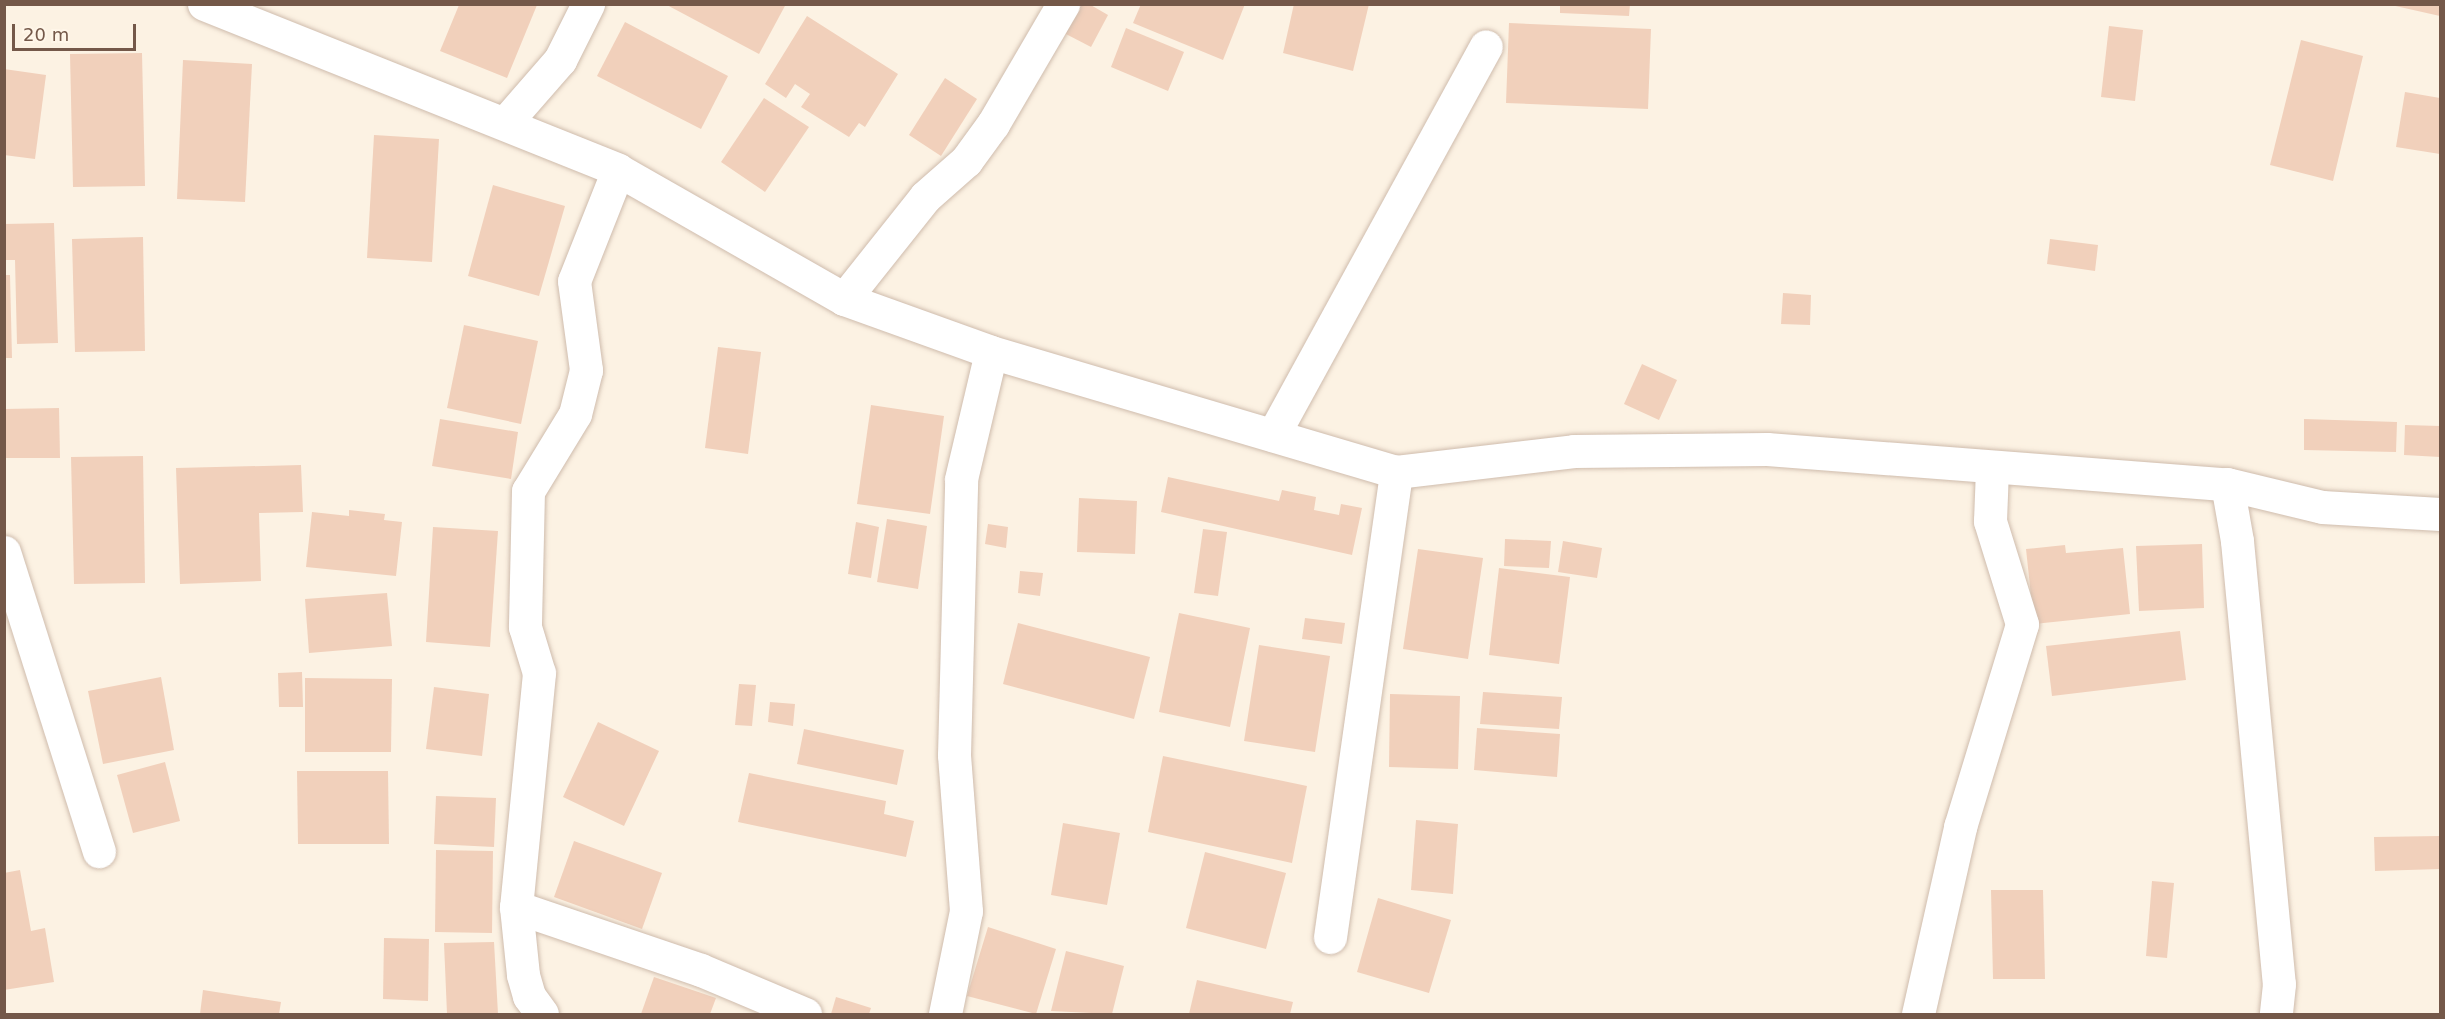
<!DOCTYPE html>
<style>
body{margin:0}
#map{position:relative;width:2445px;height:1019px;overflow:hidden;background:#fcf2e3;font-family:"DejaVu Sans",sans-serif}
div>[style]{position:absolute}
.building>*{inset:0;background:#f1d0bb}
.roads{filter:drop-shadow(0 0 2px #cfbcad) drop-shadow(0 0 2px #cfbcad)}
.street>*{height:33px;margin:-16.5px;padding:0 16.5px;transform-origin:16.5px;border-radius:16.5px;background:#fff}
span{translate:-50% -50%;white-space:nowrap;text-align:center;line-height:1.15;-webkit-text-stroke:4.5px #fff6e9;paint-order:stroke}
.frame{position:absolute;inset:0;border:6px solid #745849;pointer-events:none}
.scale{position:absolute;left:12px;top:24px;width:124px;height:27px;box-sizing:border-box;border:3px solid #745849;border-top:0;padding-left:8px;font-size:18px;line-height:21px;white-space:nowrap;color:#745849;-webkit-text-stroke:4px #fff6e9;paint-order:stroke}
</style>
<div id="map">
<div class="building">
<i style="clip-path:polygon(665px 4px,786px 4px,759px 54px)"></i>
<i style="clip-path:polygon(1080px 4px,1089px 4px,1108px 15px,1091px 47px,1064px 33px)"></i>
<i style="clip-path:polygon(1141px 4px,1245px 4px,1223px 60px,1133px 23px)"></i>
<i style="clip-path:polygon(1294px 4px,1369px 4px,1353px 71px,1283px 53px)"></i>
<i style="clip-path:polygon(1560px 4px,1630px 4px,1629px 16px,1560px 13px)"></i>
<i style="clip-path:polygon(2391px 4px,2440px 4px,2440px 16px,2391px 5px)"></i>
<i style="clip-path:polygon(459px 5px,537px 5px,507px 78px,440px 51px)"></i>
<i style="clip-path:polygon(807px 16px,898px 74px,865px 127px,859px 123px,849px 137px,801px 107px,810px 94px,795px 84px,786px 98px,765px 84px)"></i>
<i style="clip-path:polygon(625px 22px,728px 76px,701px 129px,597px 76px)"></i>
<i style="clip-path:polygon(1509px 23px,1651px 29px,1648px 109px,1506px 103px)"></i>
<i style="clip-path:polygon(2109px 26px,2143px 30px,2135px 101px,2101px 97px)"></i>
<i style="clip-path:polygon(1126px 28px,1184px 52px,1168px 91px,1111px 67px)"></i>
<i style="clip-path:polygon(2301px 40px,2363px 56px,2333px 181px,2270px 165px)"></i>
<i style="clip-path:polygon(142px 53px,145px 186px,73px 187px,70px 54px)"></i>
<i style="clip-path:polygon(183px 60px,252px 64px,245px 202px,177px 199px)"></i>
<i style="clip-path:polygon(4px 69px,46px 75px,35px 159px,4px 155px)"></i>
<i style="clip-path:polygon(945px 78px,977px 99px,941px 156px,909px 135px)"></i>
<i style="clip-path:polygon(2405px 92px,2440px 98px,2440px 154px,2396px 147px)"></i>
<i style="clip-path:polygon(764px 98px,809px 127px,765px 192px,721px 162px)"></i>
<i style="clip-path:polygon(374px 135px,439px 139px,432px 262px,367px 258px)"></i>
<i style="clip-path:polygon(493px 185px,565px 206px,539px 296px,468px 276px)"></i>
<i style="clip-path:polygon(54px 223px,58px 343px,17px 344px,15px 260px,4px 260px,4px 224px)"></i>
<i style="clip-path:polygon(143px 237px,145px 351px,75px 352px,72px 239px)"></i>
<i style="clip-path:polygon(2050px 239px,2098px 245px,2095px 271px,2047px 264px)"></i>
<i style="clip-path:polygon(4px 275px,10px 275px,12px 358px,4px 358px)"></i>
<i style="clip-path:polygon(1783px 293px,1811px 295px,1810px 325px,1781px 324px)"></i>
<i style="clip-path:polygon(464px 325px,538px 341px,521px 424px,447px 408px)"></i>
<i style="clip-path:polygon(718px 347px,761px 352px,748px 454px,705px 448px)"></i>
<i style="clip-path:polygon(1642px 364px,1677px 380px,1659px 420px,1624px 404px)"></i>
<i style="clip-path:polygon(871px 405px,944px 416px,930px 514px,857px 504px)"></i>
<i style="clip-path:polygon(59px 408px,60px 458px,4px 458px,4px 409px)"></i>
<i style="clip-path:polygon(440px 419px,518px 432px,511px 479px,432px 466px)"></i>
<i style="clip-path:polygon(2304px 419px,2397px 422px,2396px 452px,2304px 450px)"></i>
<i style="clip-path:polygon(2405px 425px,2440px 426px,2440px 457px,2404px 455px)"></i>
<i style="clip-path:polygon(143px 456px,145px 583px,74px 584px,71px 457px)"></i>
<i style="clip-path:polygon(301px 465px,303px 512px,259px 513px,261px 581px,180px 584px,176px 468px)"></i>
<i style="clip-path:polygon(1168px 477px,1279px 501px,1282px 490px,1316px 497px,1314px 510px,1339px 515px,1341px 504px,1362px 508px,1352px 555px,1161px 512px)"></i>
<i style="clip-path:polygon(1079px 498px,1137px 501px,1135px 554px,1077px 552px)"></i>
<i style="clip-path:polygon(349px 510px,385px 514px,384px 520px,402px 522px,396px 576px,306px 567px,312px 512px,349px 516px)"></i>
<i style="clip-path:polygon(887px 519px,927px 526px,918px 589px,877px 582px)"></i>
<i style="clip-path:polygon(856px 522px,879px 527px,871px 578px,848px 574px)"></i>
<i style="clip-path:polygon(988px 524px,1008px 527px,1006px 548px,985px 544px)"></i>
<i style="clip-path:polygon(433px 527px,498px 531px,490px 647px,426px 642px)"></i>
<i style="clip-path:polygon(1203px 529px,1227px 532px,1218px 596px,1194px 593px)"></i>
<i style="clip-path:polygon(1505px 539px,1551px 541px,1549px 568px,1504px 566px)"></i>
<i style="clip-path:polygon(1563px 541px,1602px 548px,1597px 578px,1558px 572px)"></i>
<i style="clip-path:polygon(2202px 544px,2204px 608px,2139px 611px,2136px 546px)"></i>
<i style="clip-path:polygon(2065px 545px,2066px 553px,2123px 548px,2130px 614px,2034px 624px,2026px 549px)"></i>
<i style="clip-path:polygon(1418px 549px,1483px 558px,1468px 659px,1403px 649px)"></i>
<i style="clip-path:polygon(1499px 568px,1570px 577px,1559px 664px,1489px 655px)"></i>
<i style="clip-path:polygon(1020px 571px,1043px 573px,1040px 596px,1018px 593px)"></i>
<i style="clip-path:polygon(387px 593px,392px 646px,309px 653px,305px 599px)"></i>
<i style="clip-path:polygon(1179px 613px,1250px 628px,1230px 727px,1159px 712px)"></i>
<i style="clip-path:polygon(1305px 618px,1345px 623px,1342px 644px,1302px 639px)"></i>
<i style="clip-path:polygon(1018px 623px,1150px 657px,1134px 719px,1003px 684px)"></i>
<i style="clip-path:polygon(2180px 631px,2186px 680px,2052px 696px,2046px 646px)"></i>
<i style="clip-path:polygon(1259px 645px,1330px 656px,1315px 752px,1244px 741px)"></i>
<i style="clip-path:polygon(302px 672px,303px 707px,279px 707px,278px 673px)"></i>
<i style="clip-path:polygon(161px 677px,174px 750px,103px 764px,88px 691px)"></i>
<i style="clip-path:polygon(305px 678px,392px 679px,391px 752px,305px 752px)"></i>
<i style="clip-path:polygon(739px 684px,756px 685px,752px 726px,735px 725px)"></i>
<i style="clip-path:polygon(434px 687px,489px 694px,482px 756px,426px 749px)"></i>
<i style="clip-path:polygon(1483px 692px,1562px 697px,1559px 729px,1480px 724px)"></i>
<i style="clip-path:polygon(1390px 694px,1460px 696px,1458px 769px,1389px 767px)"></i>
<i style="clip-path:polygon(770px 702px,795px 704px,793px 726px,768px 722px)"></i>
<i style="clip-path:polygon(598px 722px,659px 751px,624px 826px,563px 797px)"></i>
<i style="clip-path:polygon(1477px 728px,1560px 734px,1557px 777px,1474px 770px)"></i>
<i style="clip-path:polygon(804px 729px,904px 750px,897px 785px,797px 764px)"></i>
<i style="clip-path:polygon(1163px 756px,1307px 786px,1292px 863px,1148px 832px)"></i>
<i style="clip-path:polygon(165px 762px,180px 821px,133px 833px,117px 775px)"></i>
<i style="clip-path:polygon(297px 771px,388px 771px,389px 844px,298px 844px)"></i>
<i style="clip-path:polygon(749px 773px,886px 801px,884px 814px,914px 821px,906px 857px,738px 822px)"></i>
<i style="clip-path:polygon(436px 796px,496px 798px,494px 847px,434px 844px)"></i>
<i style="clip-path:polygon(1416px 820px,1458px 824px,1453px 894px,1411px 890px)"></i>
<i style="clip-path:polygon(1063px 823px,1120px 833px,1107px 905px,1051px 895px)"></i>
<i style="clip-path:polygon(2440px 836px,2440px 869px,2375px 871px,2374px 837px)"></i>
<i style="clip-path:polygon(574px 841px,662px 873px,642px 929px,554px 897px)"></i>
<i style="clip-path:polygon(436px 850px,493px 851px,492px 933px,435px 932px)"></i>
<i style="clip-path:polygon(1205px 852px,1286px 873px,1266px 949px,1186px 928px)"></i>
<i style="clip-path:polygon(20px 870px,31px 931px,45px 928px,54px 982px,4px 990px,4px 873px)"></i>
<i style="clip-path:polygon(2152px 881px,2174px 883px,2167px 958px,2146px 956px)"></i>
<i style="clip-path:polygon(1991px 890px,2043px 890px,2045px 979px,1993px 979px)"></i>
<i style="clip-path:polygon(1378px 898px,1451px 920px,1429px 993px,1357px 972px)"></i>
<i style="clip-path:polygon(988px 927px,1056px 949px,1036px 1014px,967px 996px)"></i>
<i style="clip-path:polygon(384px 938px,429px 939px,428px 1001px,383px 999px)"></i>
<i style="clip-path:polygon(494px 942px,498px 1014px,447px 1014px,444px 943px)"></i>
<i style="clip-path:polygon(1066px 951px,1124px 966px,1112px 1014px,1051px 1011px)"></i>
<i style="clip-path:polygon(654px 977px,716px 998px,710px 1014px,641px 1014px)"></i>
<i style="clip-path:polygon(1197px 980px,1293px 1002px,1290px 1014px,1189px 1014px)"></i>
<i style="clip-path:polygon(203px 990px,281px 1002px,279px 1014px,200px 1014px)"></i>
<i style="clip-path:polygon(836px 997px,871px 1008px,869px 1014px,831px 1014px)"></i>
</div>
<div class="roads">
<div class="street">
<i style="left:204px;top:4px;width:446px;rotate:21.8deg"></i>
<i style="left:618px;top:170px;width:260px;rotate:29.7deg"></i>
<i style="left:844px;top:299px;width:156px;rotate:19.8deg"></i>
<i style="left:991px;top:352px;width:422px;rotate:16.5deg"></i>
<i style="left:1396px;top:472px;width:179px;rotate:-6.7deg"></i>
<i style="left:1574px;top:451px;width:193px;rotate:-0.6deg"></i>
<i style="left:1767px;top:449px;width:461px;rotate:4.4deg"></i>
<i style="left:2227px;top:484px;width:98px;rotate:13.6deg"></i>
<i style="left:2322px;top:507px;width:118px;rotate:3.4deg"></i>
<i style="left:505px;top:123px;width:84px;rotate:-48.9deg"></i>
<i style="left:560px;top:60px;width:63px;rotate:-63.4deg"></i>
<i style="left:618px;top:170px;width:119px;rotate:111.6deg"></i>
<i style="left:574px;top:281px;width:90px;rotate:82.3deg"></i>
<i style="left:586px;top:370px;width:45px;rotate:104deg"></i>
<i style="left:575px;top:414px;width:90px;rotate:121.4deg"></i>
<i style="left:528px;top:491px;width:136px;rotate:91.3deg"></i>
<i style="left:525px;top:627px;width:48px;rotate:73.1deg"></i>
<i style="left:539px;top:673px;width:235px;rotate:95.6deg"></i>
<i style="left:516px;top:907px;width:195px;rotate:18.8deg"></i>
<i style="left:701px;top:970px;width:113px;rotate:22.9deg"></i>
<i style="left:844px;top:299px;width:130px;rotate:-51.5deg"></i>
<i style="left:925px;top:197px;width:55px;rotate:-41.3deg"></i>
<i style="left:966px;top:161px;width:46px;rotate:-53.9deg"></i>
<i style="left:993px;top:124px;width:139px;rotate:-59.7deg"></i>
<i style="left:1273px;top:435px;width:443px;rotate:-61.3deg"></i>
<i style="left:2227px;top:484px;width:58px;rotate:80deg"></i>
<i style="left:2237px;top:541px;width:445px;rotate:84.6deg"></i>
<i style="left:2279px;top:984px;width:30px;rotate:96deg"></i>
<i style="left:4px;top:552px;width:314px;rotate:72.4deg"></i>
<i style="left:516px;top:907px;width:68px;rotate:84.1deg"></i>
<i style="left:523px;top:975px;width:22px;rotate:74deg"></i>
<i style="left:529px;top:996px;width:22px;rotate:54deg"></i>
<i style="left:1330px;top:937px;width:470px;rotate:-81.9deg"></i>
<i style="left:945px;top:1014px;width:105px;rotate:-78.5deg"></i>
<i style="left:966px;top:911px;width:156px;rotate:-94.4deg"></i>
<i style="left:954px;top:755px;width:276px;rotate:-88.5deg"></i>
<i style="left:961px;top:479px;width:130px;rotate:-76.7deg"></i>
<i style="left:1918px;top:1014px;width:192px;rotate:-77.3deg"></i>
<i style="left:1960px;top:827px;width:212px;rotate:-73deg"></i>
<i style="left:2022px;top:624px;width:108px;rotate:-107.3deg"></i>
<i style="left:1990px;top:521px;width:53px;rotate:-87.8deg"></i>
</div>
</div>
<div class="frame"></div>
<div class="scale">20 m</div>
</div>
